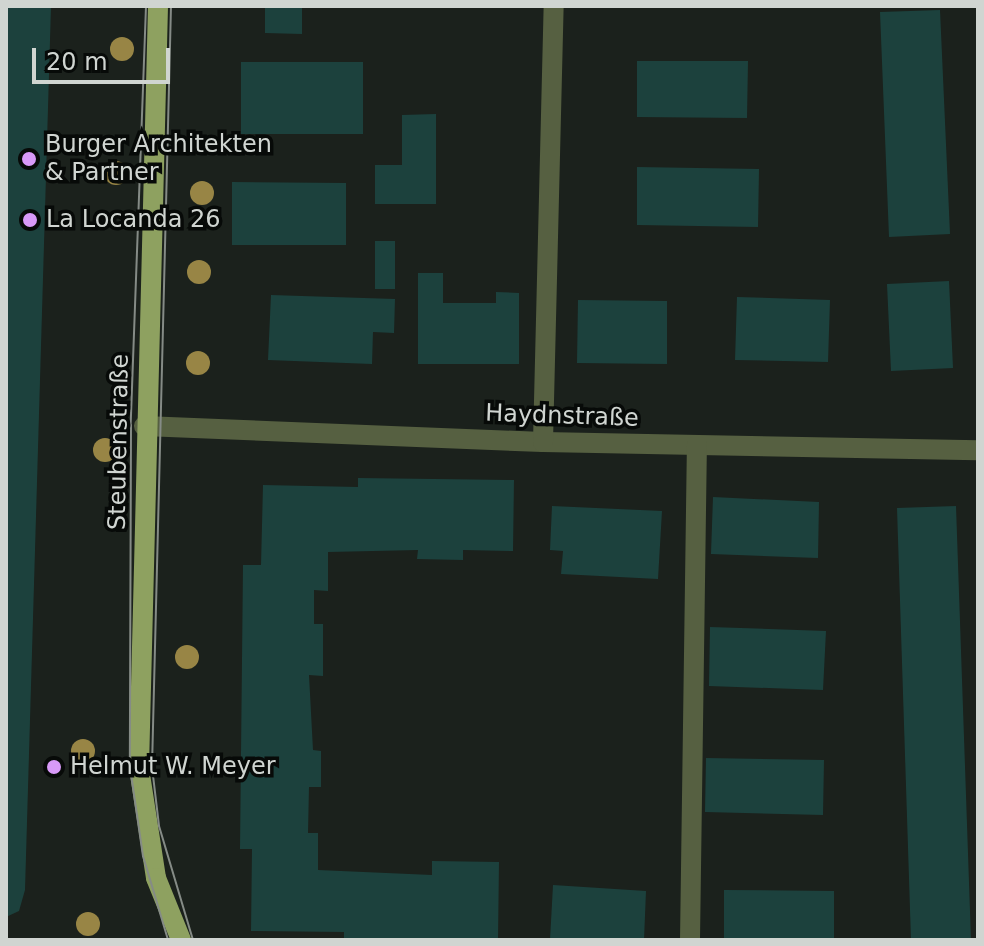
<!DOCTYPE html>
<meta charset="utf-8">
<style>
body{margin:0}
#map{position:relative;width:984px;height:946px;overflow:hidden;background:#1b211c;font-family:"DejaVu Sans",sans-serif}
div>[style]{position:absolute}
.building>*{inset:0;background:#1c413d}
.minor>*{height:20px;margin:-10px;padding:0 10px;transform-origin:10px;border-radius:10px;background:#566041}
.major>*{height:20px;margin:-10px;padding:0 10px;transform-origin:10px;border-radius:10px;background:#8ea160}
.tram>*{height:2px;margin:-1px;padding:0 1px;transform-origin:1px;border-radius:1px;background:#858b86}
.trees>*{width:24px;height:24px;margin:-12px;border-radius:50%;background:#988545}
.dots>*{width:22px;height:22px;translate:-50% -50%;box-sizing:border-box;border:4px solid #070a08;border-radius:50%}
span{translate:-50% -50%;white-space:nowrap;text-align:center;line-height:1.15;-webkit-text-stroke:7px #070a08;paint-order:stroke}
.poi-label{font-size:24px;color:#d0d5d1}
.left{translate:0 -50%;text-align:left}
.street-label{font-size:24px;color:#d0d5d1}
.frame{position:absolute;inset:0;border:8px solid #d0d5d1;pointer-events:none}
.scale{position:absolute;left:32px;top:48px;width:138px;height:36px;box-sizing:border-box;border:4px solid #d0d5d1;border-top:0;padding-left:10px;font-size:24px;line-height:28px;white-space:nowrap;color:#d0d5d1;-webkit-text-stroke:6px #070a08;paint-order:stroke}
</style>
<div id="map">
<div class="building">
<i style="clip-path:polygon(6px 6px,51px 6px,25px 890px,19px 911px,6px 917px)"></i>
<i style="clip-path:polygon(265px 6px,302px 6px,302px 34px,265px 33px)"></i>
<i style="clip-path:polygon(940px 10px,950px 234px,889px 237px,880px 12px)"></i>
<i style="clip-path:polygon(637px 61px,748px 61px,747px 118px,637px 117px)"></i>
<i style="clip-path:polygon(241px 62px,363px 62px,363px 134px,241px 134px)"></i>
<i style="clip-path:polygon(436px 114px,436px 204px,375px 204px,375px 165px,402px 165px,402px 115px)"></i>
<i style="clip-path:polygon(637px 167px,759px 169px,758px 227px,637px 225px)"></i>
<i style="clip-path:polygon(232px 182px,346px 183px,346px 245px,232px 245px)"></i>
<i style="clip-path:polygon(375px 241px,395px 241px,395px 289px,375px 289px)"></i>
<i style="clip-path:polygon(418px 273px,443px 273px,443px 303px,496px 303px,496px 292px,519px 293px,519px 364px,418px 364px)"></i>
<i style="clip-path:polygon(949px 281px,953px 368px,891px 371px,887px 284px)"></i>
<i style="clip-path:polygon(271px 295px,395px 299px,394px 333px,373px 332px,372px 364px,268px 360px)"></i>
<i style="clip-path:polygon(737px 297px,830px 300px,828px 362px,735px 360px)"></i>
<i style="clip-path:polygon(578px 300px,667px 301px,667px 364px,577px 363px)"></i>
<i style="clip-path:polygon(358px 478px,514px 480px,513px 551px,463px 550px,463px 560px,417px 559px,418px 550px,328px 552px,328px 591px,314px 590px,314px 624px,323px 624px,323px 676px,309px 675px,313px 750px,321px 751px,321px 787px,309px 787px,308px 833px,318px 833px,318px 870px,432px 875px,432px 861px,499px 862px,498px 940px,344px 940px,344px 932px,251px 931px,252px 849px,240px 849px,243px 565px,261px 565px,263px 485px,358px 487px)"></i>
<i style="clip-path:polygon(713px 497px,819px 502px,818px 558px,711px 554px)"></i>
<i style="clip-path:polygon(552px 506px,662px 511px,658px 579px,561px 574px,563px 551px,550px 550px)"></i>
<i style="clip-path:polygon(956px 506px,971px 940px,911px 940px,897px 508px)"></i>
<i style="clip-path:polygon(710px 627px,826px 631px,823px 690px,709px 686px)"></i>
<i style="clip-path:polygon(706px 758px,824px 760px,823px 815px,705px 812px)"></i>
<i style="clip-path:polygon(553px 885px,646px 891px,644px 940px,550px 940px)"></i>
<i style="clip-path:polygon(724px 890px,834px 891px,834px 940px,724px 940px)"></i>
</div>
<div class="minor">
<i style="left:144px;top:426px;width:399px;rotate:2.3deg"></i>
<i style="left:543px;top:442px;width:435px;rotate:1.1deg"></i>
<i style="left:543px;top:442px;width:436px;rotate:-88.6deg"></i>
<i style="left:690px;top:940px;width:495px;rotate:-89.2deg"></i>
</div>
<div class="major">
<i style="left:158px;top:6px;width:762px;rotate:91.43deg"></i>
<i style="left:139px;top:768px;width:111px;rotate:81.2deg"></i>
<i style="left:156px;top:878px;width:67px;rotate:68deg"></i>
</div>
<div class="tram">
<i style="left:146px;top:6px;width:419px;rotate:92.1deg"></i>
<i style="left:131px;top:425px;width:342px;rotate:90.2deg"></i>
<i style="left:130px;top:767px;width:90px;rotate:81.7deg"></i>
<i style="left:143px;top:856px;width:88px;rotate:73.4deg"></i>
<i style="left:171px;top:6px;width:761px;rotate:91.43deg"></i>
<i style="left:152px;top:767px;width:59px;rotate:83.2deg"></i>
<i style="left:159px;top:826px;width:119px;rotate:73.4deg"></i>
</div>
<div class="trees">
<i style="left:122px;top:49px"></i>
<i style="left:116px;top:173px"></i>
<i style="left:202px;top:193px"></i>
<i style="left:199px;top:272px"></i>
<i style="left:198px;top:363px"></i>
<i style="left:105px;top:450px"></i>
<i style="left:187px;top:657px"></i>
<i style="left:83px;top:751px"></i>
<i style="left:88px;top:924px"></i>
</div>
<div class="dots">
<i style="left:29px;top:159px;background:#d89af8"></i>
<i style="left:30px;top:220px;background:#d89af8"></i>
<i style="left:54px;top:767px;background:#d89af8"></i>
</div>
<div class="poi-label">
<span class="left" style="left:45px;top:159px">Burger Architekten<br>&amp; Partner</span>
<span class="left" style="left:46px;top:220px">La Locanda 26</span>
<span class="left" style="left:70px;top:767px">Helmut W. Meyer</span>
</div>
<div class="street-label">
<span style="left:562px;top:416px;rotate:2deg">Haydnstraße</span>
<span style="left:119px;top:442px;rotate:-89deg">Steubenstraße</span>
</div>
<div class="frame"></div>
<div class="scale">20 m</div>
</div>
